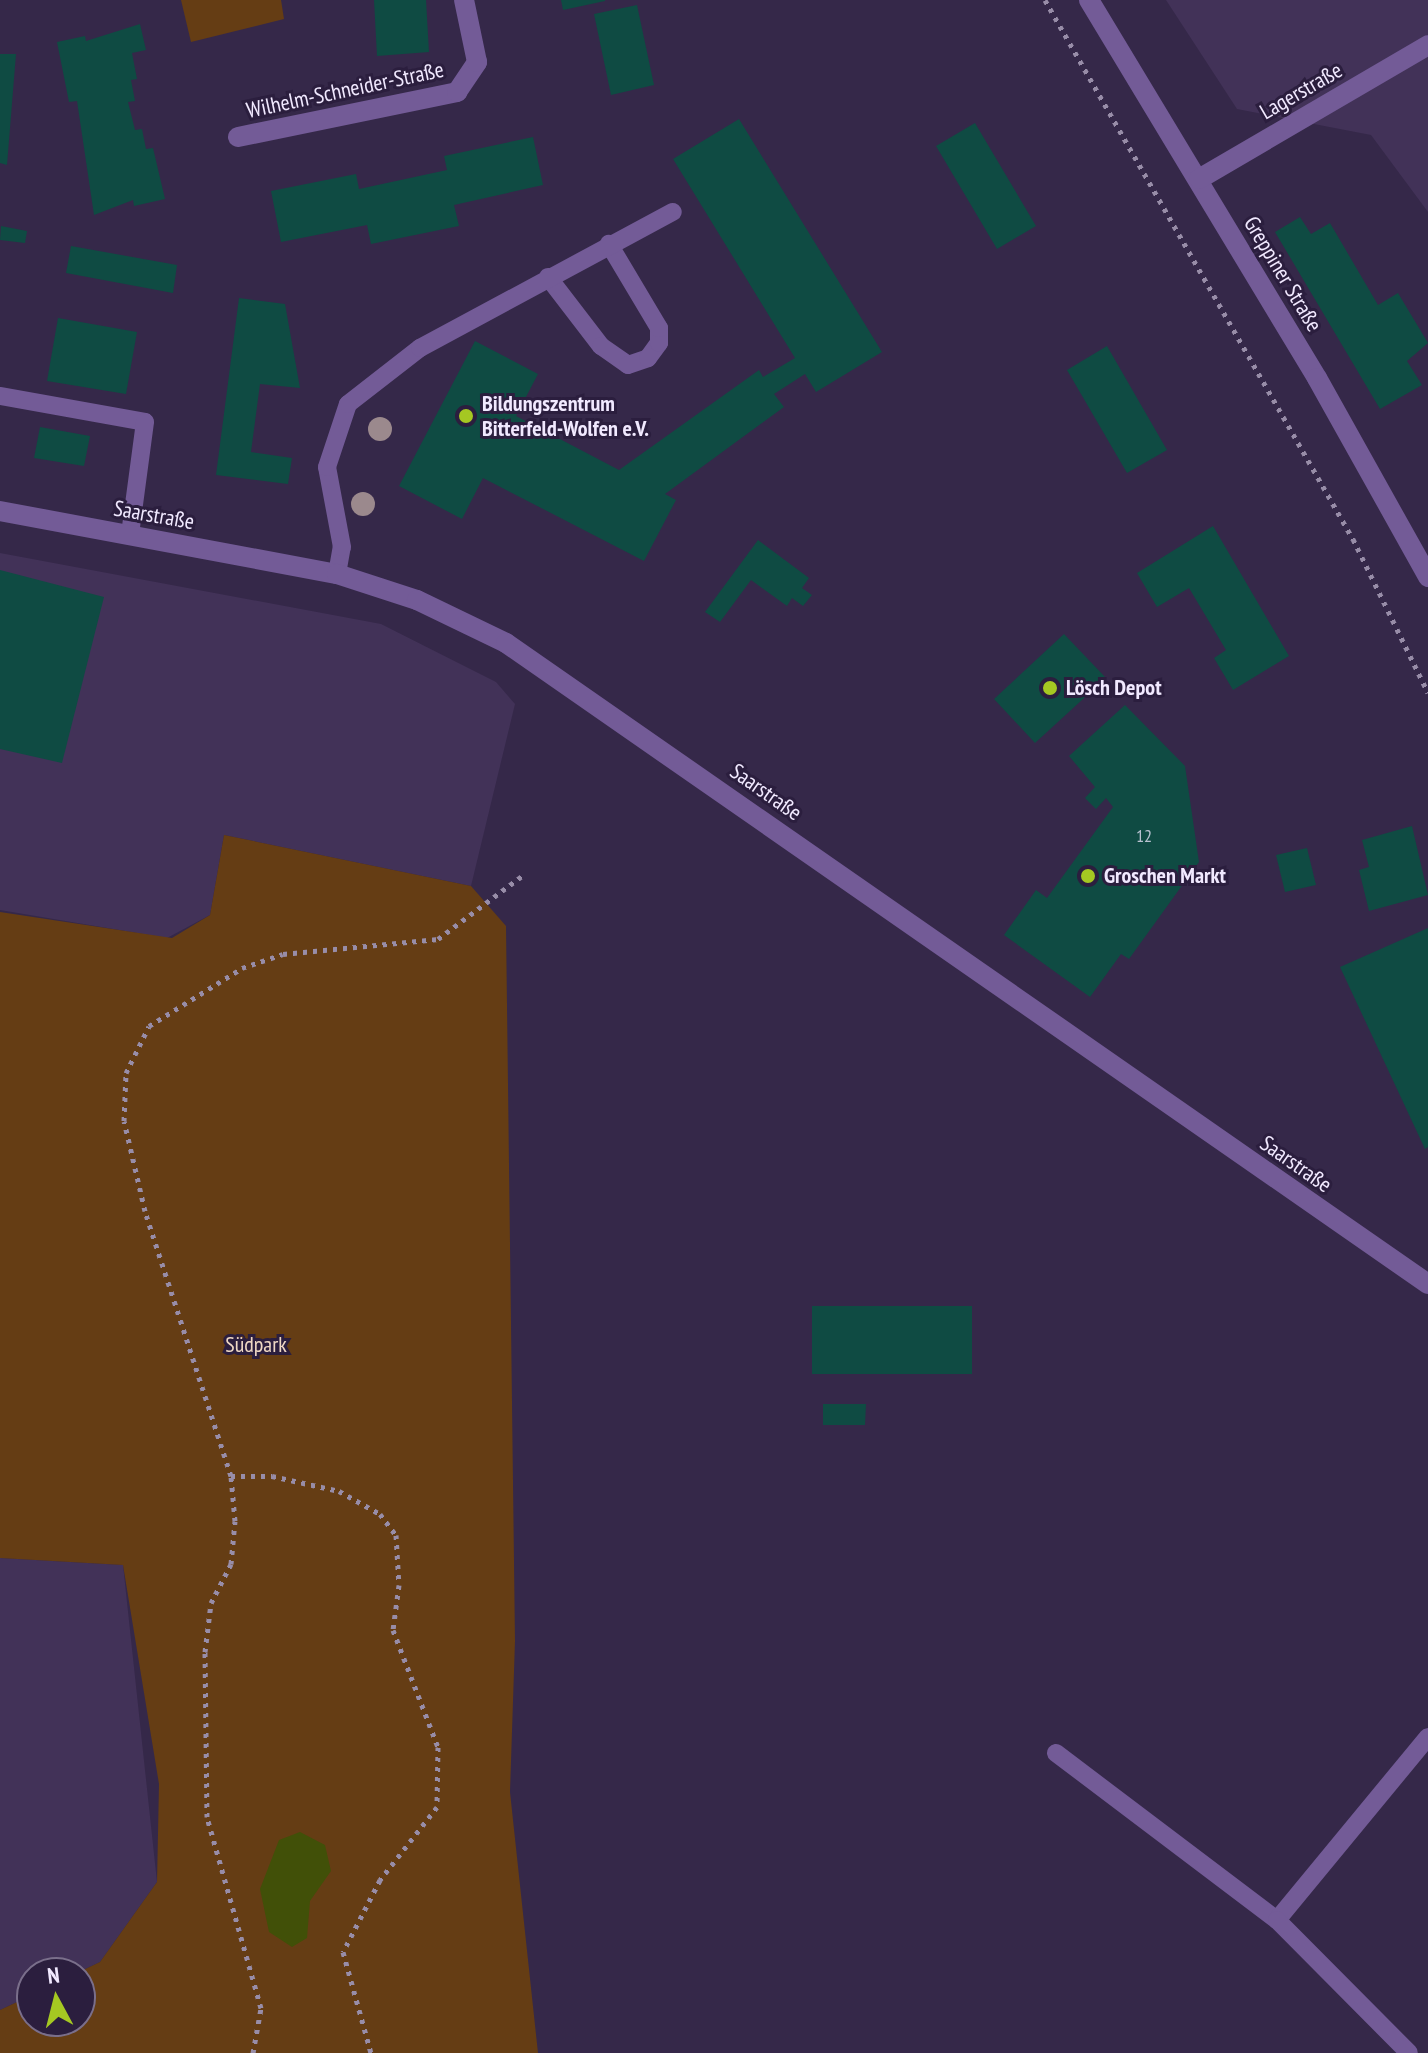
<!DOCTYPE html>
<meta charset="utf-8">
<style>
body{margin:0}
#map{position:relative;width:1428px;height:2053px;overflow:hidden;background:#352849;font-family:"PT Sans Narrow",sans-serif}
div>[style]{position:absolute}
.built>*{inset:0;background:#423258}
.green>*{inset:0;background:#653d14}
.water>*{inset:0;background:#415008}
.building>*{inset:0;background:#0f4b43}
.path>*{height:5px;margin-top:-2.5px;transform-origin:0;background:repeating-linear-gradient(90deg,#988da8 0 4px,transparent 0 10px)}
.service>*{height:18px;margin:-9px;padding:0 9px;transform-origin:9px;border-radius:9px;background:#735b97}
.minor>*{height:20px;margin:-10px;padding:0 10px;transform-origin:10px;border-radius:10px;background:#735b97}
.tertiary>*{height:20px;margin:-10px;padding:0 10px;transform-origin:10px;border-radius:10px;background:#735b97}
.trees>*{width:24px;height:24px;margin:-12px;border-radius:50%;background:#9b898d}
.dots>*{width:22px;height:22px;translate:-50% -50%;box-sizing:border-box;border:4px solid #2b1e3e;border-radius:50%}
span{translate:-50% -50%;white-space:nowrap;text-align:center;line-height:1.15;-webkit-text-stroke:6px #2b1e3e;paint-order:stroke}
.number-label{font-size:18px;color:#b8c2d0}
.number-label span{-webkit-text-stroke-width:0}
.street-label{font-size:22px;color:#f1e9ff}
.poi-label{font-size:22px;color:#f1e9ff;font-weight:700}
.left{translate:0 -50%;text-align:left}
.park-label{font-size:22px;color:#efd8c4}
.north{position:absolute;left:16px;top:1957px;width:80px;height:80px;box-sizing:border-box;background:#2b1e3e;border:2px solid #7a6f8b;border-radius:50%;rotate:353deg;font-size:22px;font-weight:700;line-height:32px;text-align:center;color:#f1e9ff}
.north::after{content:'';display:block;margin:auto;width:28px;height:36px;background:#a5c822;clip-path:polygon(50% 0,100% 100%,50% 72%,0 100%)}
</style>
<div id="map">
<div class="built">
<i style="clip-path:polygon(1166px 0,1428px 0,1428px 212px,1371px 135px,1237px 109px)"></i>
<i style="clip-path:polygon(0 553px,381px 624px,496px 682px,515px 704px,471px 886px,224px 835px,210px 915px,167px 938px,0 910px)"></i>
<i style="clip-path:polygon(0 1558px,123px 1565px,157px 1882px,100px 1962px,77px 1973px,32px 1973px,32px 1995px,0 2010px)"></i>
</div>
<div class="green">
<i style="clip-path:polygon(181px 0,281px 0,284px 19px,191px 42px)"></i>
<i style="clip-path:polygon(224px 835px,471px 886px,506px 926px,515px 1641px,510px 1792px,538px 2053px,0 2053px,0 2010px,32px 1995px,32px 2021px,80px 2021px,77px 1973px,100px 1962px,157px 1882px,159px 1784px,123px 1565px,0 1558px,0 912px,172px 938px,210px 915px)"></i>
</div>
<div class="water">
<i style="clip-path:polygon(300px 1832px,325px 1845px,331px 1871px,310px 1901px,307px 1938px,292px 1947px,269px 1932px,260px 1889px,279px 1840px)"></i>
</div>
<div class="building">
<i style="clip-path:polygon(374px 0,426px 0,429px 52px,377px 56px)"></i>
<i style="clip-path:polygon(561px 0,605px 0,605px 1px,563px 10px)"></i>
<i style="clip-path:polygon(637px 5px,654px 85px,611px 95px,594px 14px)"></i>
<i style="clip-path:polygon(140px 24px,146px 50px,132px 53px,137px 79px,131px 80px,135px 101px,128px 102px,135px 130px,142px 129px,146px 149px,153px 148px,165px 199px,134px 206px,133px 200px,94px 215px,77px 101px,69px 102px,57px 42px,85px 36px,86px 41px)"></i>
<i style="clip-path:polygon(0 54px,16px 54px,7px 165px,0 163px)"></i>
<i style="clip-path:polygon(739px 119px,882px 352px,816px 392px,805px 374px,774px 394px,784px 407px,665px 494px,676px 500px,644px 561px,483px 478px,462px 519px,399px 486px,475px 341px,538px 374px,516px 416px,619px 470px,759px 370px,763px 377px,795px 358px,673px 159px)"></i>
<i style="clip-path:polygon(975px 123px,1036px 226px,997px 249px,936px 146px)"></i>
<i style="clip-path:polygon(533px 137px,543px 185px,454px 205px,459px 226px,371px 244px,367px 225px,281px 242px,271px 191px,356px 174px,359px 189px,447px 170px,444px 156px)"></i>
<i style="clip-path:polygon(1300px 217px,1311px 234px,1330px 223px,1378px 305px,1398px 293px,1428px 343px,1407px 361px,1422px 385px,1380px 409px,1275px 232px)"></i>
<i style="clip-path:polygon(1px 226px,27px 231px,25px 243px,0 240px)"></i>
<i style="clip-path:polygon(71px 246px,177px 265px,173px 293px,66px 273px)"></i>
<i style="clip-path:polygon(239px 298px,285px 304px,300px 388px,260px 384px,251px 452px,292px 458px,288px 484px,216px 475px)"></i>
<i style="clip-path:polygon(58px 318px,137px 332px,126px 394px,47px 381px)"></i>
<i style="clip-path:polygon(1107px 346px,1167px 450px,1127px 473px,1067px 370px)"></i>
<i style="clip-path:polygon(40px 427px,90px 436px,84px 466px,34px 458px)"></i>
<i style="clip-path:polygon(1213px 526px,1289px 656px,1233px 690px,1214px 658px,1226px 650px,1189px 588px,1157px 607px,1137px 573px)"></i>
<i style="clip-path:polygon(758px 540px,809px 578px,802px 588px,812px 595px,803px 606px,792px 598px,787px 606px,751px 580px,720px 622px,705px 612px)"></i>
<i style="clip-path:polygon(0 570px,104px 597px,62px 763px,0 749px)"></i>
<i style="clip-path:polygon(1064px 634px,1106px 678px,1035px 743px,994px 699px)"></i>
<i style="clip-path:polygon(1125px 705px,1185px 766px,1199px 862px,1129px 959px,1121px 954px,1090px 997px,1004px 935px,1036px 890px,1047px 898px,1113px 807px,1106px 798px,1096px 809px,1085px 798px,1095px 787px,1069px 756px)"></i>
<i style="clip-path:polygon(1412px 826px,1428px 895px,1369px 911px,1359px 870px,1369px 867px,1362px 840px)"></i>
<i style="clip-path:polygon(1307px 848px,1316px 885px,1285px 892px,1276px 855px)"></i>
<i style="clip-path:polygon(1428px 928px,1428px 1147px,1425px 1149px,1340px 967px)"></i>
<i style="clip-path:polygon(812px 1306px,972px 1306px,972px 1374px,812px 1374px)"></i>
<i style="clip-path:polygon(823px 1404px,866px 1404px,865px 1425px,823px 1425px)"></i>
</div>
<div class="path">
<i style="left:1045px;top:0;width:621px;rotate:60.26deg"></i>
<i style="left:1353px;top:539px;width:171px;rotate:64deg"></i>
<i style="left:231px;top:1476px;width:279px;rotate:-108deg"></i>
<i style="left:145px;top:1211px;width:92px;rotate:-103.1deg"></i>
<i style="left:124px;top:1121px;width:48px;rotate:-87.6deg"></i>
<i style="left:126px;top:1073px;width:52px;rotate:-63.9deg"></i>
<i style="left:149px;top:1026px;width:110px;rotate:-31.9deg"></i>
<i style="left:242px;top:968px;width:43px;rotate:-18.9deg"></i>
<i style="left:283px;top:954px;width:156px;rotate:-5.5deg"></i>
<i style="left:438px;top:939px;width:105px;rotate:-36.9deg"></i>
<i style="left:253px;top:2053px;width:46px;rotate:-79.9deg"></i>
<i style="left:261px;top:2008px;width:198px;rotate:-105.8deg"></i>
<i style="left:207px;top:1817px;width:165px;rotate:-90.7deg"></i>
<i style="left:205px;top:1652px;width:49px;rotate:-83deg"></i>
<i style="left:211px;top:1603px;width:44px;rotate:-62.9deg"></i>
<i style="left:231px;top:1564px;width:43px;rotate:-84.7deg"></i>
<i style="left:235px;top:1521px;width:45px;rotate:-95.1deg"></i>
<i style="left:231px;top:1476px;width:41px"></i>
<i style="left:272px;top:1476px;width:69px;rotate:12.6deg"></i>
<i style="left:339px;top:1491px;width:47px;rotate:29.3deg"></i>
<i style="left:380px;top:1514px;width:26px;rotate:53deg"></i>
<i style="left:396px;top:1535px;width:50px;rotate:86.6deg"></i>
<i style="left:399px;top:1585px;width:45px;rotate:97.6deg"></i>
<i style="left:393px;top:1630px;width:125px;rotate:69deg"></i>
<i style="left:438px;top:1747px;width:60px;rotate:91deg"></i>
<i style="left:437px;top:1807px;width:93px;rotate:128deg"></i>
<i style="left:380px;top:1880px;width:81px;rotate:117.2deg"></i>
<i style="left:343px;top:1952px;width:105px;rotate:74.5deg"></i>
</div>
<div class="service">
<i style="left:548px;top:277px;width:87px;rotate:52.5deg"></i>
<i style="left:601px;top:346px;width:33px;rotate:35deg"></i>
<i style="left:628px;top:365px;width:21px;rotate:-19deg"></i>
<i style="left:648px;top:358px;width:19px;rotate:-54deg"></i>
<i style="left:659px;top:343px;width:15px;rotate:-90deg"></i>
<i style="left:659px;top:328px;width:98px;rotate:-120.8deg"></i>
<i style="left:1px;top:396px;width:146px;rotate:10.2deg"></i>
<i style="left:145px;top:422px;width:114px;rotate:97.6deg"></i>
<i style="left:337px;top:574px;width:27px;rotate:-80deg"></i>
<i style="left:342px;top:547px;width:81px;rotate:-100.6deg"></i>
<i style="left:327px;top:467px;width:66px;rotate:-71.6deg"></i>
<i style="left:348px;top:404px;width:91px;rotate:-37.9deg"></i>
<i style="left:420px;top:348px;width:287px;rotate:-28.3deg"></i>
<i style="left:1056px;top:1753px;width:277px;rotate:37.1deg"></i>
<i style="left:1277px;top:1920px;width:237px;rotate:-50.5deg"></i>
<i style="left:1277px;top:1920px;width:187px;rotate:45.2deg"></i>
</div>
<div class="minor">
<i style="left:1089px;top:0;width:441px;rotate:58.9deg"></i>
<i style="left:1317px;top:378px;width:228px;rotate:60.8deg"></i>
<i style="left:238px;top:137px;width:224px;rotate:-11.6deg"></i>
<i style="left:457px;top:92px;width:36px;rotate:-56deg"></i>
<i style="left:477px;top:62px;width:63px;rotate:-101.8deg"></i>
<i style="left:1199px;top:179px;width:265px;rotate:-30.3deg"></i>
</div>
<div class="tertiary">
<i style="left:0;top:511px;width:343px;rotate:10.6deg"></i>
<i style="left:337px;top:574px;width:84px;rotate:18deg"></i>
<i style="left:417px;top:600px;width:99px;rotate:25.8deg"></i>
<i style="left:506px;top:643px;width:1123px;rotate:34.81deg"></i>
</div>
<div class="trees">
<i style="left:380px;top:429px"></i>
<i style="left:363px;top:504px"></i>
</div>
<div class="dots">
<i style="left:466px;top:416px;background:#a5c822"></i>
<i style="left:1050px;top:688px;background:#a5c822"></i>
<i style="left:1088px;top:876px;background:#a5c822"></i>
</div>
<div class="number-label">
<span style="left:1144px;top:836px">12</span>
</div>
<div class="street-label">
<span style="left:345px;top:90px;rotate:-12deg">Wilhelm-Schneider-Straße</span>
<span style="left:1301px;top:91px;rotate:-30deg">Lagerstraße</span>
<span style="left:1283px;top:274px;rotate:59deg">Greppiner Straße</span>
<span style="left:154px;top:515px;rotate:10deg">Saarstraße</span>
<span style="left:766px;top:792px;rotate:35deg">Saarstraße</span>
<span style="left:1296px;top:1164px;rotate:35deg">Saarstraße</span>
</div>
<div class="poi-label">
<span class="left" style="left:482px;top:416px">Bildungszentrum<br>Bitterfeld-Wolfen e.V.</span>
<span class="left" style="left:1066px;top:688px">Lösch Depot</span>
<span class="left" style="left:1104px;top:876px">Groschen Markt</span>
</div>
<div class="park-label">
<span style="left:256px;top:1345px">Südpark</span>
</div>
<div class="north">N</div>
</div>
